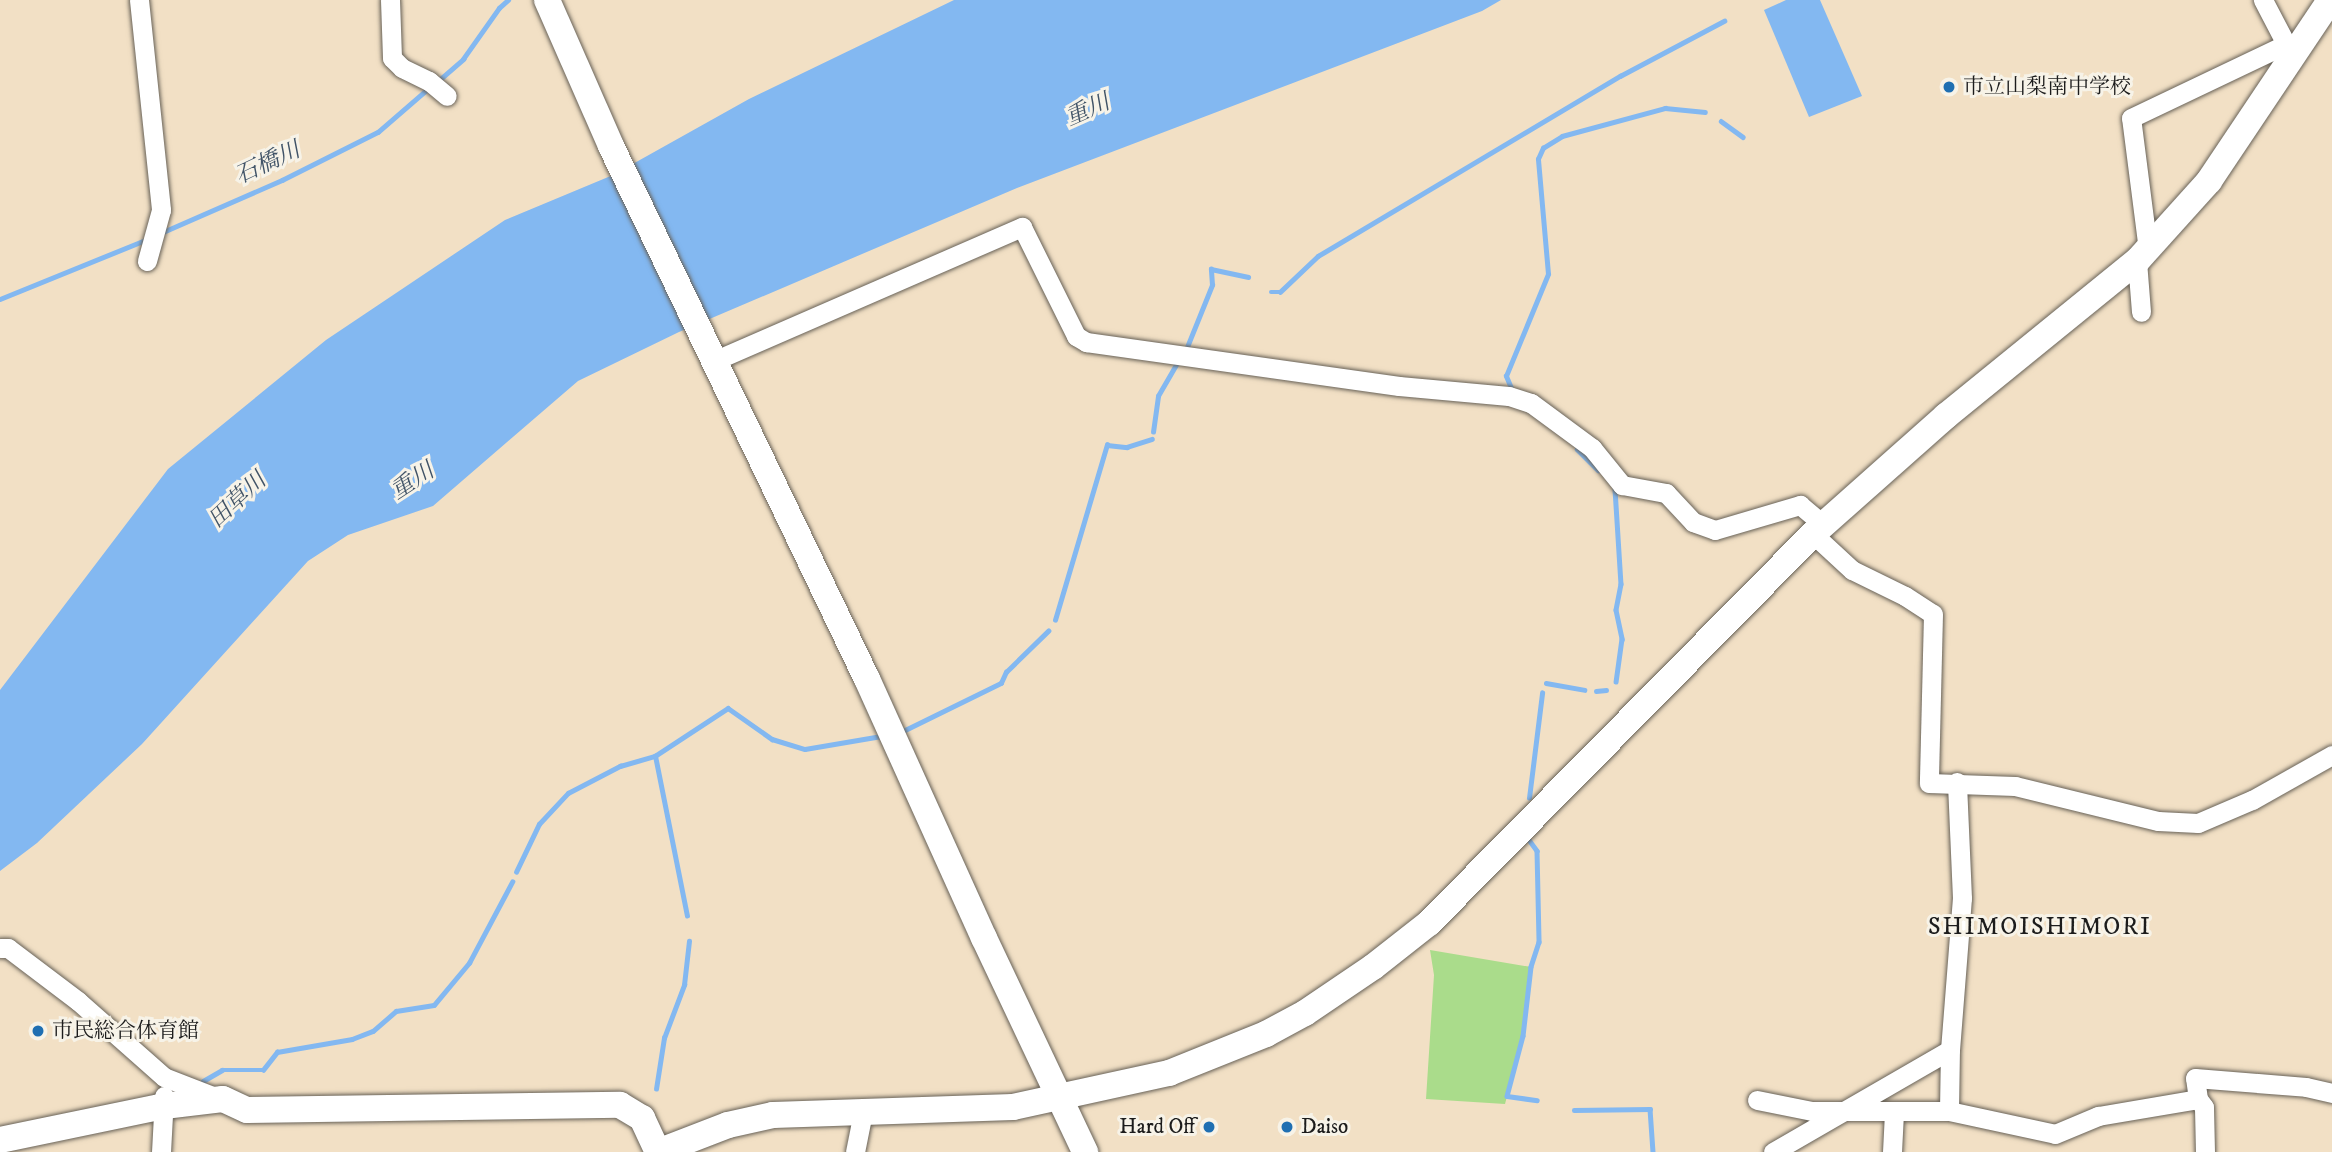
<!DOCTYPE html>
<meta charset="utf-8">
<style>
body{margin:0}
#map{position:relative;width:2332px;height:1152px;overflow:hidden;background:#f2e0c5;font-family:"IM FELL DW Pica","Noto Serif JP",serif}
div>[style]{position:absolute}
.green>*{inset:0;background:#aadc8b}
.water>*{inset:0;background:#83b8f1}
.stream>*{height:4.5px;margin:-2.25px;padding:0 2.25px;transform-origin:2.25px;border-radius:2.25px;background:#83b8f1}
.roads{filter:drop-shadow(0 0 2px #676157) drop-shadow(0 0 2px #676157)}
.street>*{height:19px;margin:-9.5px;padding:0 9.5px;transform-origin:9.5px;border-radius:9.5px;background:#fff}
.secondary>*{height:26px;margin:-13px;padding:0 13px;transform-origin:13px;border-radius:13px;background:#fff}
.dots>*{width:19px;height:19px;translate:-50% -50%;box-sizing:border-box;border:4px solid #f7f3e8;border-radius:50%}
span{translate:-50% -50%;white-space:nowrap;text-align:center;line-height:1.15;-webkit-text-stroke:6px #f7f3e8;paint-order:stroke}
.poi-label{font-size:21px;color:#1c1c1c}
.left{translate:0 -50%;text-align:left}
.right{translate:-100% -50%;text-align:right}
.water-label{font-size:23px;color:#405367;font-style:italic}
.quarter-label{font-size:24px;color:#1c1c1c;letter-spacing:2px}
</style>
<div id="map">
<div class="green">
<i style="clip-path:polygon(1430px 950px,1531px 967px,1523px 1036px,1505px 1104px,1426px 1099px,1434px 975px)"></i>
</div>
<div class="water">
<i style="clip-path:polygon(954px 0,1501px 0,1482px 11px,1017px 188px,679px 332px,578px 381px,433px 506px,348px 535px,308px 561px,142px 744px,37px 843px,0 871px,0 690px,168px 469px,326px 340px,505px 220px,613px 175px,749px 99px)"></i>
<i style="clip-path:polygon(1786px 0,1820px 0,1862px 96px,1809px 117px,1764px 10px)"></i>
</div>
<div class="stream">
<i style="left:437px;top:82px;width:35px;rotate:-41deg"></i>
<i style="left:463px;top:59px;width:62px;rotate:-54.8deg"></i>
<i style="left:499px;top:8px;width:12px;rotate:-42deg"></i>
<i style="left:1721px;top:121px;width:27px;rotate:36deg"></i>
<i style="left:163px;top:232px;width:130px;rotate:-23.6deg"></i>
<i style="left:282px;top:180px;width:107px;rotate:-26.6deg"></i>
<i style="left:378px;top:132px;width:69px;rotate:-40.9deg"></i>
<i style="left:1271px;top:292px;width:9px"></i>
<i style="left:1280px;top:292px;width:52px;rotate:-43.5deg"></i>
<i style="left:1318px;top:256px;width:352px;rotate:-30.8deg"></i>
<i style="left:1620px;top:76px;width:118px;rotate:-27.9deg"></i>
<i style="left:0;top:299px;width:157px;rotate:-22.1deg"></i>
<i style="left:1187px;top:347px;width:67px;rotate:-68deg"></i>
<i style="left:1212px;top:285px;width:16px;rotate:-94deg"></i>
<i style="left:1211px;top:269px;width:38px;rotate:12deg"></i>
<i style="left:1511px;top:388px;width:13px;rotate:-113deg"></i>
<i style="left:1506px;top:376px;width:110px;rotate:-67.6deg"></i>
<i style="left:1548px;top:274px;width:115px;rotate:-95deg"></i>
<i style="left:1538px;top:159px;width:12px;rotate:-66deg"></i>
<i style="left:1543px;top:148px;width:22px;rotate:-32deg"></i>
<i style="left:1562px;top:136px;width:107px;rotate:-15.2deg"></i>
<i style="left:1665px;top:108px;width:40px;rotate:5.7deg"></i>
<i style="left:1153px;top:432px;width:36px;rotate:-82deg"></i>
<i style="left:1158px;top:396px;width:36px;rotate:-60deg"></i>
<i style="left:1577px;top:449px;width:30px;rotate:45deg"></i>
<i style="left:1615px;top:489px;width:95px;rotate:86.4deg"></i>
<i style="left:1621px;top:584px;width:26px;rotate:101deg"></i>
<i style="left:1616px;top:610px;width:30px;rotate:78deg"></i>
<i style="left:1622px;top:639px;width:43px;rotate:97.9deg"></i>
<i style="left:1055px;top:620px;width:183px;rotate:-73.5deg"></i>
<i style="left:1107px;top:445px;width:20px;rotate:6deg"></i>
<i style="left:1127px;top:447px;width:26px;rotate:-18deg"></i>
<i style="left:1546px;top:683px;width:39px;rotate:10deg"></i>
<i style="left:1596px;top:691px;width:10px;rotate:-6deg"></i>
<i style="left:903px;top:731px;width:109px;rotate:-26.1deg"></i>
<i style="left:1001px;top:683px;width:12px;rotate:-66deg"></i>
<i style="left:1006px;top:672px;width:59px;rotate:-44.3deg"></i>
<i style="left:1529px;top:798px;width:106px;rotate:-82.9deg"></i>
<i style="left:1527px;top:837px;width:17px;rotate:54deg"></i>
<i style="left:1537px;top:851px;width:91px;rotate:88.7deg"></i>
<i style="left:1539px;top:942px;width:26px;rotate:108deg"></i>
<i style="left:1531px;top:967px;width:69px;rotate:96.6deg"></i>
<i style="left:1523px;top:1036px;width:62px;rotate:104.9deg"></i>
<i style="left:1507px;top:1096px;width:30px;rotate:8deg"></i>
<i style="left:516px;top:872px;width:53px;rotate:-64.4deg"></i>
<i style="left:539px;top:824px;width:42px;rotate:-46.9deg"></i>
<i style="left:568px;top:793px;width:59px;rotate:-27.4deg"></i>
<i style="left:620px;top:766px;width:36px;rotate:-16deg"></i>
<i style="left:687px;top:916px;width:163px;rotate:-101.3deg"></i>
<i style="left:655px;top:756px;width:87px;rotate:-33.3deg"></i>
<i style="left:728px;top:708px;width:54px;rotate:35.2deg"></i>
<i style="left:772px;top:739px;width:34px;rotate:17deg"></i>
<i style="left:805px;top:749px;width:77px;rotate:-9.7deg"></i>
<i style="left:203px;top:1081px;width:22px;rotate:-30deg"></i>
<i style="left:222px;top:1070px;width:41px"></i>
<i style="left:263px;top:1070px;width:23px;rotate:-52deg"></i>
<i style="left:277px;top:1052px;width:76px;rotate:-9.8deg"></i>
<i style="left:352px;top:1039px;width:22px;rotate:-21deg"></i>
<i style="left:373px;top:1031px;width:30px;rotate:-41deg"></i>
<i style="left:396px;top:1011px;width:38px;rotate:-9deg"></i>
<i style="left:434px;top:1005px;width:55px;rotate:-50.2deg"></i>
<i style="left:469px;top:963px;width:92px;rotate:-62deg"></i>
<i style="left:656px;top:1089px;width:52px;rotate:-81.1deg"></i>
<i style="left:664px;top:1038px;width:57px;rotate:-69.3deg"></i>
<i style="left:684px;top:985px;width:44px;rotate:-83.5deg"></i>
<i style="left:1574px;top:1110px;width:76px;rotate:-0.8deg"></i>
<i style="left:1650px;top:1109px;width:43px;rotate:86deg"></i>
</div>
<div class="roads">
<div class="street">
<i style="left:139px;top:0;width:211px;rotate:84deg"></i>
<i style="left:161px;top:210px;width:53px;rotate:105.4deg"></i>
<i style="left:390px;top:0;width:58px;rotate:88deg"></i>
<i style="left:392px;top:58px;width:14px;rotate:45deg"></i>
<i style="left:402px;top:68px;width:30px;rotate:26deg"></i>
<i style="left:429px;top:81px;width:23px;rotate:40deg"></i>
<i style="left:2148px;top:250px;width:133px;rotate:-97.3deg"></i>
<i style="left:2131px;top:118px;width:172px;rotate:-25.5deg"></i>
<i style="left:2286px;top:44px;width:50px;rotate:-117.6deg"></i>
<i style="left:2137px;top:261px;width:51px;rotate:85.5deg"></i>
<i style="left:716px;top:360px;width:334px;rotate:-23.5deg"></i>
<i style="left:1022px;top:227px;width:122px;rotate:63.6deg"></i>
<i style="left:1076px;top:336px;width:12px;rotate:31deg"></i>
<i style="left:1086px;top:342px;width:316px;rotate:8deg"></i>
<i style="left:1399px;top:386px;width:110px;rotate:5.2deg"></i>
<i style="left:1509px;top:396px;width:23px;rotate:18deg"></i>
<i style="left:1531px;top:403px;width:76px;rotate:36.4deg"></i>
<i style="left:1592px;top:448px;width:48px;rotate:51deg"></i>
<i style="left:1622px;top:485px;width:45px;rotate:10.3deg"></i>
<i style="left:1666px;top:493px;width:40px;rotate:47deg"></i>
<i style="left:1693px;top:522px;width:23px;rotate:20deg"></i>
<i style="left:1715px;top:530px;width:89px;rotate:-16.4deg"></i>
<i style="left:1800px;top:505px;width:31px;rotate:40deg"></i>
<i style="left:1813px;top:534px;width:53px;rotate:42.7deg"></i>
<i style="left:1852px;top:570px;width:59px;rotate:26.1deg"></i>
<i style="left:1905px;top:596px;width:33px;rotate:33deg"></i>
<i style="left:1933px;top:614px;width:169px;rotate:91.4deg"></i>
<i style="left:1929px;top:783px;width:86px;rotate:2deg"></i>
<i style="left:2015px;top:786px;width:147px;rotate:13.8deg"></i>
<i style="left:2158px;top:821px;width:40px;rotate:2.9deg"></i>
<i style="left:2198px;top:823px;width:59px;rotate:-23.1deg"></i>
<i style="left:2252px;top:800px;width:92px;rotate:-29.4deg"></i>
<i style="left:0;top:948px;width:8px"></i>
<i style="left:8px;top:948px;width:88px;rotate:37.1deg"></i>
<i style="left:78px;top:1001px;width:115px;rotate:41.5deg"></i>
<i style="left:164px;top:1077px;width:58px;rotate:21.3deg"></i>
<i style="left:1757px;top:1100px;width:56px;rotate:11.3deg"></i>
<i style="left:1812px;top:1111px;width:137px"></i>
<i style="left:1949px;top:1111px;width:108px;rotate:12.2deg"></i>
<i style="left:2055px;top:1134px;width:47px;rotate:-22.7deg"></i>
<i style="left:2098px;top:1116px;width:101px;rotate:-9.6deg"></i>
<i style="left:1949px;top:1111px;width:61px;rotate:-89.1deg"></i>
<i style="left:161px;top:1152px;width:56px;rotate:-86.9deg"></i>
<i style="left:855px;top:1152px;width:41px;rotate:-78.7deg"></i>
<i style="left:1773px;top:1152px;width:204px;rotate:-30deg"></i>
<i style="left:1950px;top:1050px;width:152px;rotate:-85.5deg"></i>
<i style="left:1962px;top:898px;width:116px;rotate:-92.5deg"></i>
<i style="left:1892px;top:1152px;width:40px;rotate:-87.1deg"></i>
<i style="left:2205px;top:1152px;width:45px;rotate:-91.3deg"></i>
<i style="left:2204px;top:1107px;width:10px;rotate:-127deg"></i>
<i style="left:2198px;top:1099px;width:21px;rotate:-98deg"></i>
<i style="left:2195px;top:1078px;width:111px;rotate:4.6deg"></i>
<i style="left:2306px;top:1087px;width:27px;rotate:13deg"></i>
</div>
<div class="secondary">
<i style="left:547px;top:0;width:159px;rotate:66.3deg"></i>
<i style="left:611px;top:146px;width:591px;rotate:64.35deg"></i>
<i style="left:867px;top:679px;width:284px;rotate:65.7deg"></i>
<i style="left:984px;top:938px;width:237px;rotate:64.7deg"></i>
<i style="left:0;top:1140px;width:167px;rotate:-11.7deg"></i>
<i style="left:164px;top:1106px;width:59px;rotate:-6.8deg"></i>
<i style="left:223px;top:1099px;width:26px;rotate:25deg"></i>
<i style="left:247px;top:1110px;width:373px;rotate:-0.8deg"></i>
<i style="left:620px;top:1105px;width:26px;rotate:31deg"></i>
<i style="left:642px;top:1118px;width:38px;rotate:65deg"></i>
<i style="left:658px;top:1152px;width:75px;rotate:-21.1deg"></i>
<i style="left:728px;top:1125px;width:46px;rotate:-12.5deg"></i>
<i style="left:773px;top:1115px;width:240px;rotate:-1.9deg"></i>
<i style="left:1013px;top:1107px;width:160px;rotate:-12.3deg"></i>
<i style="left:1169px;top:1073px;width:105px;rotate:-21.9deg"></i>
<i style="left:1266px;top:1034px;width:44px;rotate:-28.3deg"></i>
<i style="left:1305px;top:1013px;width:82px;rotate:-34.1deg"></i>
<i style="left:1373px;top:967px;width:71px;rotate:-38.2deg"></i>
<i style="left:1429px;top:923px;width:547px;rotate:-45.37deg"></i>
<i style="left:1813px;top:534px;width:178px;rotate:-41.6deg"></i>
<i style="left:1946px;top:416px;width:246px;rotate:-39.1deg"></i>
<i style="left:2137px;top:261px;width:108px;rotate:-48deg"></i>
<i style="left:2209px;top:181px;width:218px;rotate:-56.2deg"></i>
</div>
</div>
<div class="dots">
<i style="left:1949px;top:87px;background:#1f6fb2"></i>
<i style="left:38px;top:1031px;background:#1f6fb2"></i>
<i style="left:1209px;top:1127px;background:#1f6fb2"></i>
<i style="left:1287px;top:1127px;background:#1f6fb2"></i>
</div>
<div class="poi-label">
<span class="left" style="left:1963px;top:87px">市立山梨南中学校</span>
<span class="left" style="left:52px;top:1031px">市民総合体育館</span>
<span class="right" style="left:1195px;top:1127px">Hard Off</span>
<span class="left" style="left:1301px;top:1127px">Daiso</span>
</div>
<div class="water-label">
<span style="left:1088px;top:111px;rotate:-24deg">重川</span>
<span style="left:268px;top:164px;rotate:-25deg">石橋川</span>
<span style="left:413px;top:482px;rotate:-33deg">重川</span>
<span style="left:238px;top:501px;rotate:-43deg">田草川</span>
</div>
<div class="quarter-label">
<span style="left:2040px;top:928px">SHIMOISHIMORI</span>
</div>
</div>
